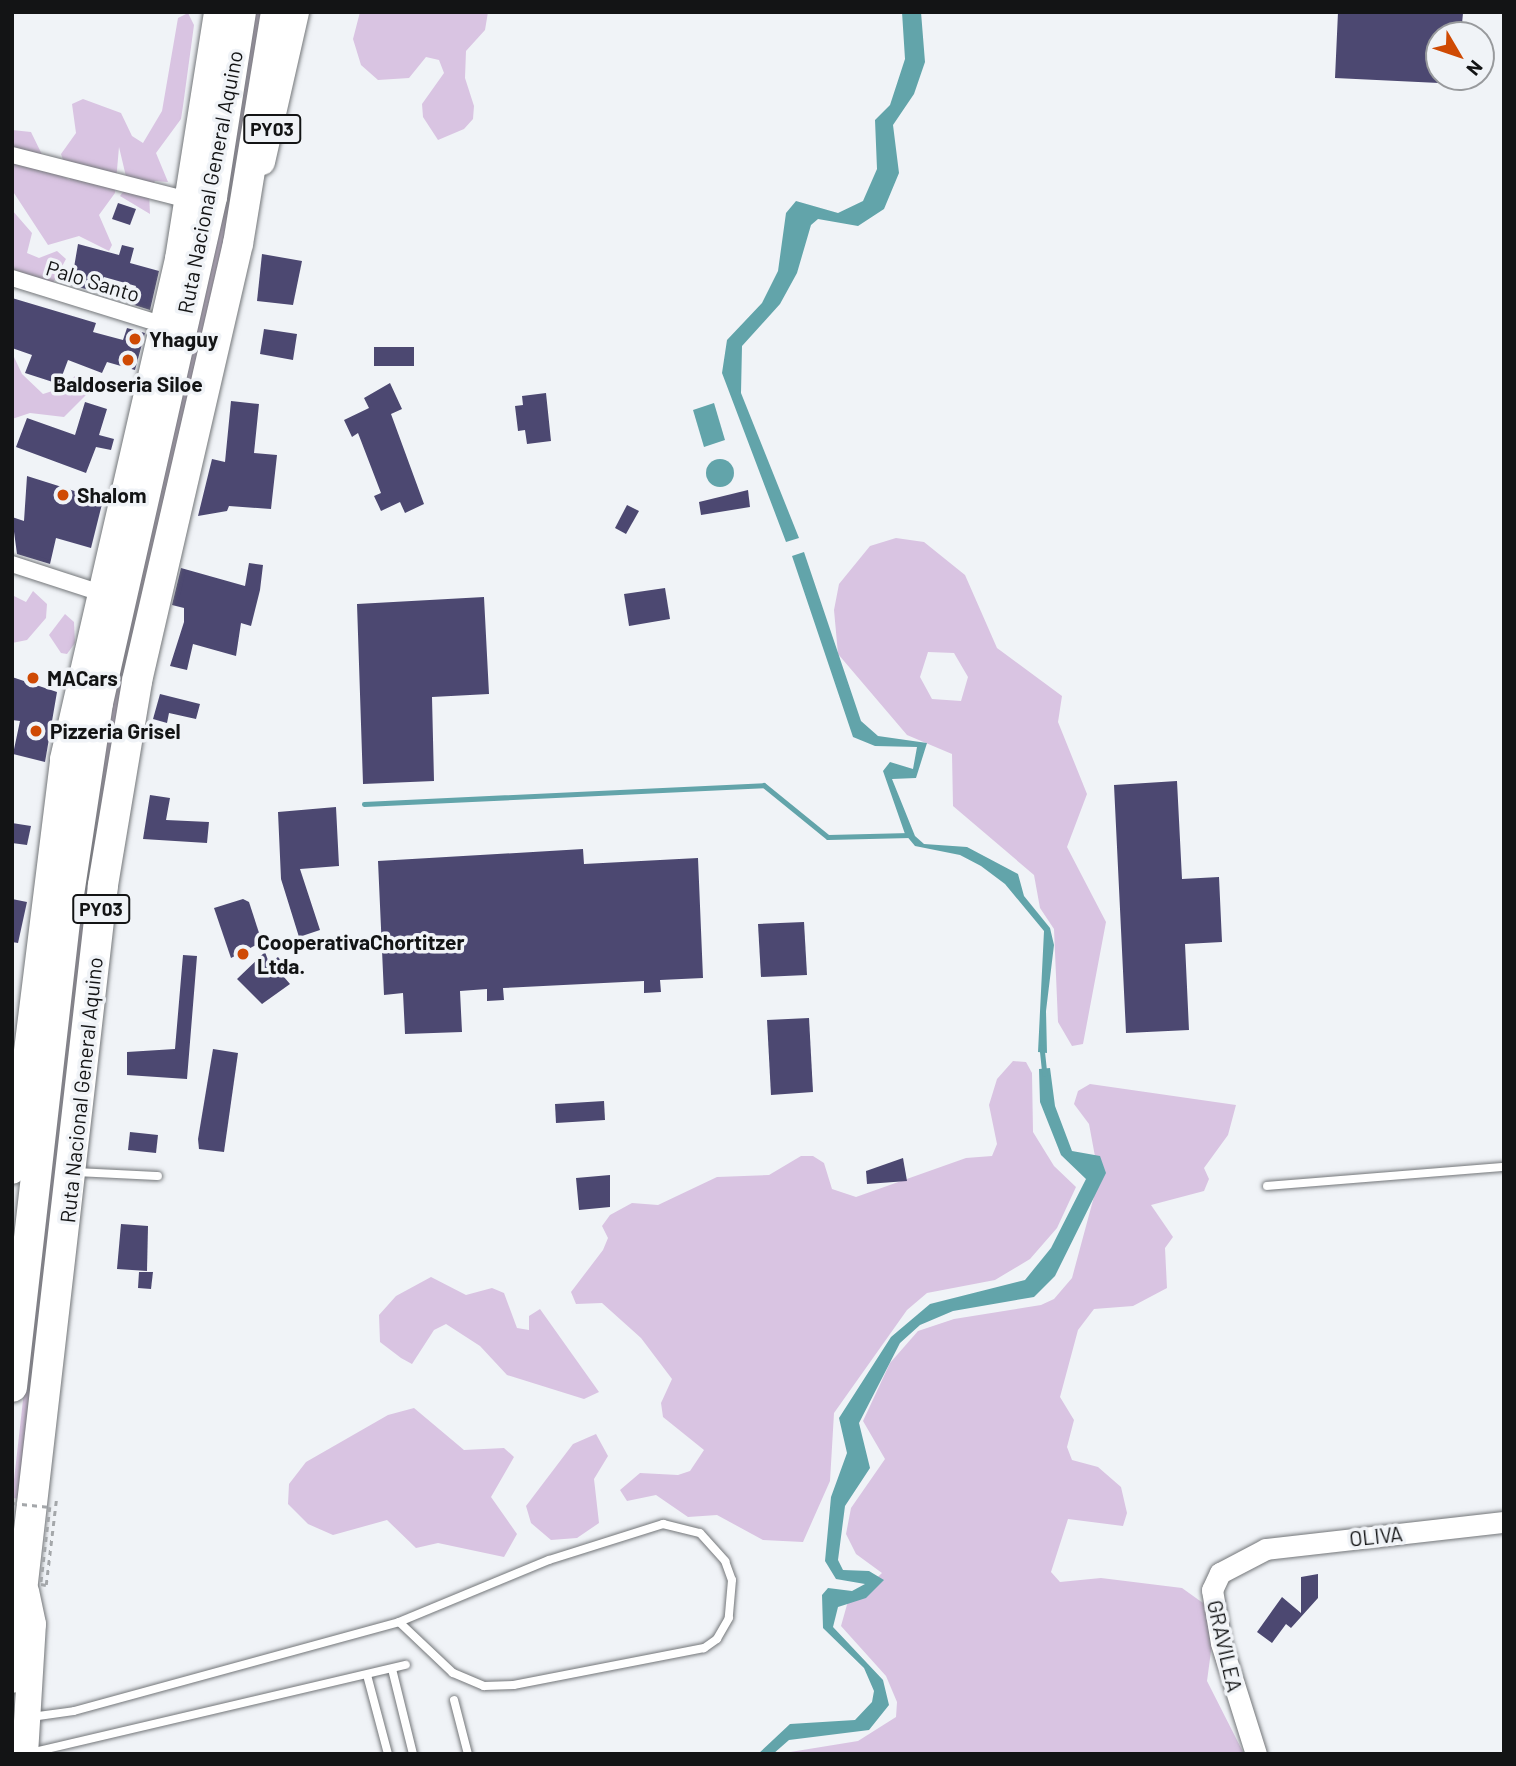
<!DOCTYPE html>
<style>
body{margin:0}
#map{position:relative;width:1516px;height:1766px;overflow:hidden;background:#f0f3f7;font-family:Barlow,sans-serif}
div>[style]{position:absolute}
.green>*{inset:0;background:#d9c4e2}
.water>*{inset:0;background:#62a4aa}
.round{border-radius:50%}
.stream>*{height:4.5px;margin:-2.25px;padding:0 2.25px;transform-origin:2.25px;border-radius:2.25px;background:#62a4aa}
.building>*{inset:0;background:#4c4871}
.roads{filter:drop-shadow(0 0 2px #737679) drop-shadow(0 0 2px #737679)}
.service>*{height:8px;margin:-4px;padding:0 4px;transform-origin:4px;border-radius:4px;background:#fff}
.minor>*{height:16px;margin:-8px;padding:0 8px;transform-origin:8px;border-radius:8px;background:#fff}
.tertiary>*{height:21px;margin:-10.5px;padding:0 10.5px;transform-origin:10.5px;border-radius:10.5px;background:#fff}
.primary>*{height:26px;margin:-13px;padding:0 13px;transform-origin:13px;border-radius:13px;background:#fff}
.motorway>*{height:30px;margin:-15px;padding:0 15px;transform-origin:15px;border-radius:15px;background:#fff}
.path-bridge>*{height:2.5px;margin-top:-1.25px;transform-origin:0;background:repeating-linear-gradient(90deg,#a4a7aa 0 5px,transparent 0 10px)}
.dots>*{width:19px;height:19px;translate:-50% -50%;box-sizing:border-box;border:4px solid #f0f3f7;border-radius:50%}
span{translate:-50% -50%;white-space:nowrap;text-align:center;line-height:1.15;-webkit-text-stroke:7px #f0f3f7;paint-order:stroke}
.shield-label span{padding:2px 5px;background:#f0f3f7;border:2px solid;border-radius:5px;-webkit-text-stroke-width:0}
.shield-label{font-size:19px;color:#131415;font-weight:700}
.street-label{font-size:21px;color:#131415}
.poi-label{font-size:21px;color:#131415;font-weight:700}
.left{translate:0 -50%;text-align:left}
.frame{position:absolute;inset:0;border:14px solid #131415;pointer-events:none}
.north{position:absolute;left:1425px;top:21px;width:70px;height:70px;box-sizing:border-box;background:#f0f3f7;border:2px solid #989a9d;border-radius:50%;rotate:129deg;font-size:19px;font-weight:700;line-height:28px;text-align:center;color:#131415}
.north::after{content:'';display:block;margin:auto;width:24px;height:32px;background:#cf4a04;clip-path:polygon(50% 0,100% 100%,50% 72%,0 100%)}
</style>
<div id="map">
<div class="green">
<i style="clip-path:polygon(251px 12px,267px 12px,242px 170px,163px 526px,24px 1499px,12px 1498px,92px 786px)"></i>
<i style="clip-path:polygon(360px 12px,488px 12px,485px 30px,466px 51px,465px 78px,474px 106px,473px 119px,464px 129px,438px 140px,423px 117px,422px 104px,444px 73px,439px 60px,426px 57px,409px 78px,378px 80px,361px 65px,353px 39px)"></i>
<i style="clip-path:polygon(188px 13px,194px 25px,183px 106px,181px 119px,156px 153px,168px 182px,155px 181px,149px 191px,150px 214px,120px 196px,128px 185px,119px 147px,115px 193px,99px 215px,112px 245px,109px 251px,79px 236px,48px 245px,12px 190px,12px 130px,31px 132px,49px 169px,70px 180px,61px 154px,76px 133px,72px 104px,83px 99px,121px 113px,132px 136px,143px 143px,162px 111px,178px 18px)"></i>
<i style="clip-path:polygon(12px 210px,32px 233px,27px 253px,39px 258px,57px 251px,66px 259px,47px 294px,34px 293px,12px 279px)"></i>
<i style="clip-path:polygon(14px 357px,22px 374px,43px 394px,62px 388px,75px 376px,91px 385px,89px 392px,64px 417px,30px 413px,12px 419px)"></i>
<i style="clip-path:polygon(evenodd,896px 538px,924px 542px,965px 575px,997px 648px,1062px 696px,1058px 722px,1087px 794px,1067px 847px,1106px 922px,1083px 1044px,1072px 1046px,1058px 1022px,1054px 929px,1040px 908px,1034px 875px,953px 806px,952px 754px,907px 735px,838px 654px,834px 610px,839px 584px,870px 546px,896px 538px,928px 652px,954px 653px,968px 677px,961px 701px,932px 699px,920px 677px,928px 652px)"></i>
<i style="clip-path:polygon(33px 591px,47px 604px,46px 618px,27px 640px,12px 643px,12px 595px,26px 602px)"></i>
<i style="clip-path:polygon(65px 614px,74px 622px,75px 643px,67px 654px,61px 653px,49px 635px)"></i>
<i style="clip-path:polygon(1013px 1061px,1026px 1062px,1032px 1073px,1033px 1132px,1054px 1166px,1076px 1187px,1057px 1228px,1030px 1259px,995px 1280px,927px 1293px,907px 1310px,834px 1413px,830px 1481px,803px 1542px,763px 1540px,717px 1515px,688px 1517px,656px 1495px,627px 1501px,620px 1490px,640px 1473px,678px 1475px,690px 1471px,704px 1450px,663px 1417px,661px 1403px,672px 1379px,641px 1338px,602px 1303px,576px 1304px,571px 1292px,603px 1250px,608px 1238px,602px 1226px,610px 1215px,632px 1203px,658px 1205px,717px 1177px,769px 1175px,801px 1156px,813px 1156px,824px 1163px,832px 1189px,856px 1197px,966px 1158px,992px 1156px,997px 1144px,989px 1105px,997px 1079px)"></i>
<i style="clip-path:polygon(1090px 1084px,1236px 1105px,1228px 1135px,1204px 1168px,1209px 1179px,1204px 1191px,1151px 1205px,1173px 1237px,1165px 1248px,1167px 1288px,1133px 1306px,1094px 1309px,1078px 1330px,1060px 1397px,1074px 1420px,1067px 1447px,1072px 1460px,1098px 1467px,1121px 1487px,1127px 1513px,1123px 1526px,1068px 1519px,1051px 1572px,1060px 1582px,1101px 1578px,1182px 1588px,1203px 1603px,1214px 1629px,1207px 1681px,1244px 1754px,778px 1754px,858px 1741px,896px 1717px,897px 1702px,886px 1676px,841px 1626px,850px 1594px,864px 1590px,882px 1573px,856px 1554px,846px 1534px,851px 1508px,885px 1459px,863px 1421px,890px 1363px,918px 1331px,954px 1319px,1041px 1305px,1054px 1299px,1072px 1278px,1099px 1178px,1089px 1124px,1074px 1104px,1078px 1091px)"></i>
<i style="clip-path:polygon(431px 1277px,466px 1295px,492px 1288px,504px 1293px,517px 1328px,529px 1330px,529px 1316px,540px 1309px,599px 1392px,584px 1399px,507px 1375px,480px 1346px,446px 1324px,434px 1330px,412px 1364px,401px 1358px,380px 1342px,379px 1315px,396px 1296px)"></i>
<i style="clip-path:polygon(414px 1408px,464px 1450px,504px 1448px,514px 1457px,491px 1497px,517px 1534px,504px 1557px,438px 1543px,416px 1548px,387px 1520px,333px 1535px,308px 1524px,288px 1504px,289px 1484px,306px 1462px,388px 1415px)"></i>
<i style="clip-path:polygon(596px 1434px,608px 1456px,594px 1479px,599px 1523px,577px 1538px,551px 1540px,531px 1523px,526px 1506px,573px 1444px)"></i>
</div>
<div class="water">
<i style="clip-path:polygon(902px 12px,921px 12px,925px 62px,914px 94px,893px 125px,899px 173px,884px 209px,858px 226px,818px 219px,811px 225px,797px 273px,780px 304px,742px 346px,741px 393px,799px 538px,786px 542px,722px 373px,727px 340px,762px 303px,778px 271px,786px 213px,796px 201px,838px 213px,863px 201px,877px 169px,875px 120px,890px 105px,905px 59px)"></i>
<i style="clip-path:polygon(714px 403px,725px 440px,704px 447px,693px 410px)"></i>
<i class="round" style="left:706px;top:459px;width:28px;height:28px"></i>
<i style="clip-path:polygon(804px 552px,861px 721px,878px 736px,927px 743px,916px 778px,892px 779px,915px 836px,924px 844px,967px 847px,1018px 874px,1024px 896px,1050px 928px,1054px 945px,1046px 1011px,1047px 1053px,1038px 1052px,1044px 931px,1005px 884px,981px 866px,960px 855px,915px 846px,905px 834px,883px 771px,890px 762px,913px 769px,917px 747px,875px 746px,853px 737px,792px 556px)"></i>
<i style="clip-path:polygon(1050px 1068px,1055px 1106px,1072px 1151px,1100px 1156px,1106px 1173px,1055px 1276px,1034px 1297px,953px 1311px,920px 1325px,900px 1343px,859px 1423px,870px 1468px,845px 1506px,838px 1560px,843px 1570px,869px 1571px,884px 1580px,866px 1598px,838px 1607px,833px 1627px,883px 1680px,889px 1705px,869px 1730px,789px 1740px,773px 1754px,758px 1754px,790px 1724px,855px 1720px,872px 1702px,874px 1691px,864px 1668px,823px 1628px,822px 1595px,828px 1588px,852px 1591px,865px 1584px,836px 1579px,825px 1561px,831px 1497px,847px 1453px,839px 1418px,891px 1337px,930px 1304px,1025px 1280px,1051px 1248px,1086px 1179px,1061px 1155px,1040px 1102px,1039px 1069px)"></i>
</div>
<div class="stream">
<i style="left:364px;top:804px;width:400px;rotate:-2.7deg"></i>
<i style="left:764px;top:785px;width:82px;rotate:39.1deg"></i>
<i style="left:828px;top:837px;width:82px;rotate:-1.4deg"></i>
<i style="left:1042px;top:1047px;width:27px;rotate:84deg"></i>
</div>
<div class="building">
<i style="clip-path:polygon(1338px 12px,1463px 13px,1461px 35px,1439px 35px,1439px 83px,1335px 78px)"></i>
<i style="clip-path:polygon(118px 203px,136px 209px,130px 225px,112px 219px)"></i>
<i style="clip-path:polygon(78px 244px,119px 255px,122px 245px,134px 248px,130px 263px,159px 271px,150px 310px,131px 304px,136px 286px,104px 277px,100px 293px,71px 285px)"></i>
<i style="clip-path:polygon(262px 254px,302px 261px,293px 305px,257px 301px)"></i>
<i style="clip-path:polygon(12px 298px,96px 323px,93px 332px,123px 340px,127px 328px,145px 333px,135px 370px,107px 362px,102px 373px,68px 360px,59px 384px,25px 373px,32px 355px,12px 348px)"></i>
<i style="clip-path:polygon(264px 329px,297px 334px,293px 360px,260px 354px)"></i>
<i style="clip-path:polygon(374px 347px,414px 347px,414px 366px,374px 366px)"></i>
<i style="clip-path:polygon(390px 383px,402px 409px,391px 414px,424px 504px,405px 513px,400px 502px,381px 511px,374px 496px,381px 493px,358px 433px,352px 437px,344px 420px,369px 408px,364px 398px)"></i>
<i style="clip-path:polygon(546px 393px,551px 441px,527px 444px,525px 430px,518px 431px,515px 406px,523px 405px,522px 396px)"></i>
<i style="clip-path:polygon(231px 401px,259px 404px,254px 453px,277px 455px,271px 509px,229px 506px,227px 511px,198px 516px,212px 459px,225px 462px)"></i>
<i style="clip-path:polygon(85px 402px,107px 409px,99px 435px,114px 439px,111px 450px,96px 447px,86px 473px,16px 447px,27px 418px,75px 435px)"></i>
<i style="clip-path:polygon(27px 476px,103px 500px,91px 548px,56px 538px,50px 564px,17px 554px,12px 517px,24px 521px)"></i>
<i style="clip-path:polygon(748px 490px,750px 507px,701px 515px,699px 502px)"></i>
<i style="clip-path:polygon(627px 505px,639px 511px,626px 534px,615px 528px)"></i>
<i style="clip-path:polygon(249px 563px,263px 565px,260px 590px,251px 626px,241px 623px,236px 656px,193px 644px,187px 670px,170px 666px,184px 622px,184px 608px,172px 605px,181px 568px,245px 586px)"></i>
<i style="clip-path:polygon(665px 588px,670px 619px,629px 626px,624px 594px)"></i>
<i style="clip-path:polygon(484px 597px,489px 694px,432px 697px,434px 781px,363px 784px,357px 604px)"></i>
<i style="clip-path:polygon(12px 677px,57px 692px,45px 762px,13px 754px,20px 721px,12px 720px)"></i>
<i style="clip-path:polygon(160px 694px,200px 704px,196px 719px,169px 713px,167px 723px,153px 719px)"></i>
<i style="clip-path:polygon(1177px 781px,1182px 879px,1219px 877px,1222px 942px,1185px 944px,1189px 1030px,1126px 1033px,1114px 785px)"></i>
<i style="clip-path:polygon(150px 795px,170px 798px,166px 820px,209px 822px,207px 843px,143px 839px)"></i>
<i style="clip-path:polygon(336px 807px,339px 866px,300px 869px,320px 930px,299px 937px,281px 879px,278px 812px)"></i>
<i style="clip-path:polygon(12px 823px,31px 826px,27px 845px,12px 843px)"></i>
<i style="clip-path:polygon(583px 849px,584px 864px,698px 858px,703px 978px,660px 980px,661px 992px,644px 993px,644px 981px,503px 988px,504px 1000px,487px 1001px,487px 989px,460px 991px,462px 1032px,405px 1034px,403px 993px,384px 995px,378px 861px)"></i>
<i style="clip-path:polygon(12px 899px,27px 902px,18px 943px,12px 942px)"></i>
<i style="clip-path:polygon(243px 899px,249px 902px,262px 942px,231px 958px,214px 908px)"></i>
<i style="clip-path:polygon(804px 922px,807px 975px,761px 977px,758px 924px)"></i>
<i style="clip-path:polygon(265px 952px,269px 963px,278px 957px,290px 972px,284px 977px,290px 984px,262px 1004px,237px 979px)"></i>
<i style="clip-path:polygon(183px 955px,197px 956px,187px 1079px,127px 1075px,127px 1052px,175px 1049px)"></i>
<i style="clip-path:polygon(809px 1018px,813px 1092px,771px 1095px,767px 1020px)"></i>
<i style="clip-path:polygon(213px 1049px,238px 1053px,224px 1152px,199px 1149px,198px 1139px)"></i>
<i style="clip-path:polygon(604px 1101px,605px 1120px,556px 1123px,555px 1104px)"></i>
<i style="clip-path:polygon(130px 1132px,158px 1135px,156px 1153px,128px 1150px)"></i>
<i style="clip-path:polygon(903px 1158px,907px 1181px,867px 1184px,866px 1171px)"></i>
<i style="clip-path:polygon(610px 1175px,610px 1207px,579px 1210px,576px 1178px)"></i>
<i style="clip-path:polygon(121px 1224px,148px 1226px,147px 1271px,117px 1269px)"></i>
<i style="clip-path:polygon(139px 1272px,153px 1272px,151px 1289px,138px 1288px)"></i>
<i style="clip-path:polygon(1318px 1574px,1318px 1598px,1291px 1628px,1286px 1624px,1272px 1643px,1257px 1632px,1282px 1597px,1301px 1613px,1301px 1577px)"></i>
</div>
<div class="roads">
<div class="service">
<i style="left:75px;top:1172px;width:83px;rotate:2.8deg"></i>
<i style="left:1267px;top:1186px;width:238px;rotate:-4.6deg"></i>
<i style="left:392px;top:1669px;width:88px;rotate:76.1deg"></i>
<i style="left:367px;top:1675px;width:82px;rotate:75.1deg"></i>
<i style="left:454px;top:1700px;width:56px;rotate:75.5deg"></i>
<i style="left:31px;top:1717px;width:43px;rotate:-7.9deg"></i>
<i style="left:74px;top:1711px;width:337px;rotate:-15.3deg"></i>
<i style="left:399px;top:1622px;width:162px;rotate:-22.5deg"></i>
<i style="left:549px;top:1560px;width:120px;rotate:-17.5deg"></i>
<i style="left:663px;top:1524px;width:38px;rotate:14deg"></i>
<i style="left:700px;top:1533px;width:38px;rotate:48deg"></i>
<i style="left:725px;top:1561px;width:20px;rotate:70deg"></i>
<i style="left:732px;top:1580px;width:38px;rotate:95deg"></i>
<i style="left:729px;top:1618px;width:24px;rotate:120deg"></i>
<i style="left:717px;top:1639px;width:16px;rotate:145deg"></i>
<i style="left:704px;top:1648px;width:194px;rotate:169deg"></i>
<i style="left:514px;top:1685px;width:30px;rotate:178deg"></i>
<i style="left:484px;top:1686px;width:34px;rotate:-157deg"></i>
<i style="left:453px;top:1673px;width:74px;rotate:-136.6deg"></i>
<i style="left:30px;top:1753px;width:386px;rotate:-13.2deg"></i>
</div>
<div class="minor">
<i style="left:12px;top:155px;width:183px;rotate:14.3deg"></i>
<i style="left:12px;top:278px;width:156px;rotate:17.2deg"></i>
<i style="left:12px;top:564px;width:90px;rotate:18deg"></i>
</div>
<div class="tertiary">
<i style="left:1256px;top:1754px;width:116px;rotate:-107.5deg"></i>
<i style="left:1221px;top:1643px;width:54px;rotate:-99.6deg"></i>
<i style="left:1212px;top:1590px;width:19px;rotate:-65deg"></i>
<i style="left:1220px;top:1573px;width:52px;rotate:-27.6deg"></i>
<i style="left:1266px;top:1549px;width:240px;rotate:-6.5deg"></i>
</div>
<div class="primary">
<i style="left:262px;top:162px;width:154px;rotate:-77.2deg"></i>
<i style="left:12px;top:1171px;width:415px;rotate:-82.9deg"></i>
<i style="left:63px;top:759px;width:513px;rotate:-77.05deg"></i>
<i style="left:178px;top:259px;width:250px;rotate:-81deg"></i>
<i style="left:25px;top:1754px;width:130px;rotate:-86.5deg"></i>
<i style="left:33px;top:1624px;width:33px;rotate:-102deg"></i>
</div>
<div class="motorway">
<i style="left:12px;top:1387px;width:469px;rotate:-83.5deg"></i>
<i style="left:65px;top:921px;width:220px;rotate:-81.4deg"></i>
<i style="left:98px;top:703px;width:519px;rotate:-77.3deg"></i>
<i style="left:212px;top:197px;width:187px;rotate:-81.1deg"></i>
<i style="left:12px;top:1678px;width:798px;rotate:-83.45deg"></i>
<i style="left:103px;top:885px;width:207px;rotate:-80.5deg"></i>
<i style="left:137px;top:681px;width:449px;rotate:-77deg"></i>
<i style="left:238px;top:244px;width:235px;rotate:-80.7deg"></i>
</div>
</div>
<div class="path-bridge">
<i style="left:12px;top:1503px;width:38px;rotate:6deg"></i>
<i style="left:50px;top:1507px;width:78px;rotate:96.7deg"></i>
<i style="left:41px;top:1584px;width:5px;rotate:11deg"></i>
<i style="left:46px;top:1585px;width:85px;rotate:-83.2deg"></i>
</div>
<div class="dots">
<i style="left:135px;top:339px;background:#cf4a04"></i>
<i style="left:128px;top:360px;background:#cf4a04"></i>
<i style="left:63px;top:495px;background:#cf4a04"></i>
<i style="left:33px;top:678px;background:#cf4a04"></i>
<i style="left:36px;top:731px;background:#cf4a04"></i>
<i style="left:243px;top:954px;background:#cf4a04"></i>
</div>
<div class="shield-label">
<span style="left:272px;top:129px">PY03</span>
<span style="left:101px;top:909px">PY03</span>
</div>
<div class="street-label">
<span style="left:210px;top:182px;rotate:-79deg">Ruta Nacional General Aquino</span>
<span style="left:93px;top:281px;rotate:17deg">Palo Santo</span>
<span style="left:81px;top:1090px;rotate:-84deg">Ruta Nacional General Aquino</span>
<span style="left:1376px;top:1536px;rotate:-6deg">OLIVA</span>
<span style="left:1225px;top:1646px;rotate:77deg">GRAVILEA</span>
</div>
<div class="poi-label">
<span class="left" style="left:149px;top:339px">Yhaguy</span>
<span style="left:128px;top:384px">Baldoseria Siloe</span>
<span class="left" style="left:77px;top:495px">Shalom</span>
<span class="left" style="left:47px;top:678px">MACars</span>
<span class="left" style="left:50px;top:731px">Pizzeria Grisel</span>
<span class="left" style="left:257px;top:954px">CooperativaChortitzer<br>Ltda.</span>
</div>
<div class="frame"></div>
<div class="north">N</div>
</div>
